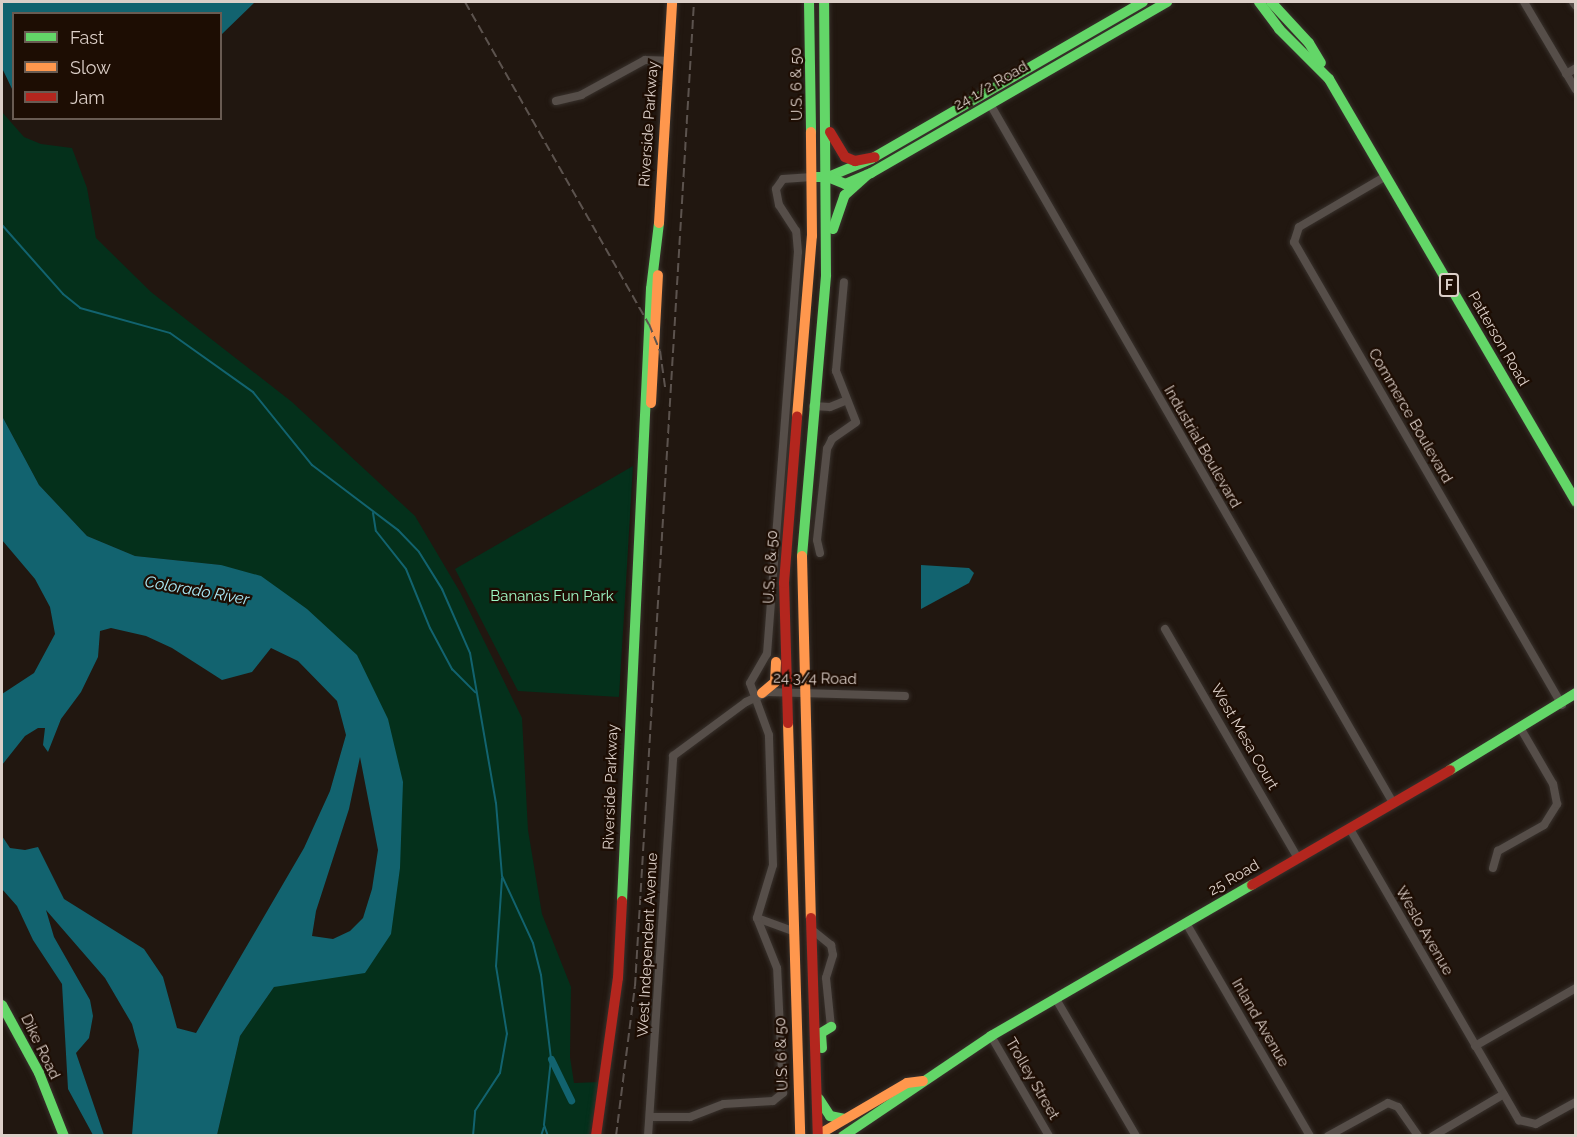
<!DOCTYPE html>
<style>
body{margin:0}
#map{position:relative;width:1577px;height:1137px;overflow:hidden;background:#211710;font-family:Raleway,sans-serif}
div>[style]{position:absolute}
.green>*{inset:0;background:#04301b}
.water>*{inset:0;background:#12636f}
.stream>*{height:2px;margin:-1px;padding:0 1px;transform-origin:1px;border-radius:1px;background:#12636f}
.canal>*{height:7px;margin:-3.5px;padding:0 3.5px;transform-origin:3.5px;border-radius:3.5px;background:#12636f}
.roads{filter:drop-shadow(0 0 2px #38312c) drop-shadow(0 0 2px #38312c)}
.street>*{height:8px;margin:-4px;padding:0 4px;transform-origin:4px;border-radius:4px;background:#564e49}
.fast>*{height:10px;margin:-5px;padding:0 5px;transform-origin:5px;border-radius:5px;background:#63d668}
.slow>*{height:10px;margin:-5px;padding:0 5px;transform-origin:5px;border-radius:5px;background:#ff974d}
.jam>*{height:10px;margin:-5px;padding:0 5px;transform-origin:5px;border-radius:5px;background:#b3261e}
.rail>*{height:2px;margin-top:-1px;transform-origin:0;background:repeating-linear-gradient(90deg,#5c534e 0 9px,transparent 0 13.5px)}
span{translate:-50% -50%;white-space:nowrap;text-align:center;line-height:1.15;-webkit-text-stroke:4.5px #1d0d03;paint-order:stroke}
.shield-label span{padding:2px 4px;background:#1d0d03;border:2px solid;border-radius:4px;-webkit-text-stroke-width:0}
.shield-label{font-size:14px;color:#dccfc8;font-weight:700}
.street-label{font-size:15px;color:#dccfc8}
.park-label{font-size:15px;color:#a0f8c6}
.water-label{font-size:16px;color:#abeaf7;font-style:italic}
.frame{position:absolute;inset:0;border:3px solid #dccfc8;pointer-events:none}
.legend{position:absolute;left:12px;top:12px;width:210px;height:108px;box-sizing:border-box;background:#1d0d03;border:2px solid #695b52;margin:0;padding:8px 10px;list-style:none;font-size:18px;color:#dccfc8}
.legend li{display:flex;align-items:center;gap:12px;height:30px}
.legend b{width:30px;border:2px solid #695b52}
</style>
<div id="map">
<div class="green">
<i style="clip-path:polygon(2px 112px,24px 137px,41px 144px,72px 148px,87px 188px,96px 238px,151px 292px,292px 402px,415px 516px,460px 592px,522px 718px,528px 830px,542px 914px,571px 987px,570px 1057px,574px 1083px,600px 1082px,589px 1135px,217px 1135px,240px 1036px,274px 987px,391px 934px,388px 719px,221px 565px,135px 556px,87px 536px,39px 485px,2px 416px)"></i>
<i style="clip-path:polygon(633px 466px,619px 697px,518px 691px,455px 569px)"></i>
</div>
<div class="water">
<i style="clip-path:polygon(2px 2px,255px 2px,221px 35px,220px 14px,14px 14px,13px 91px,2px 68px)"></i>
<i style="clip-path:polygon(evenodd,2px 416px,39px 485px,87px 536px,135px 556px,221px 565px,261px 576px,307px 609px,357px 655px,388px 719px,403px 782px,400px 868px,391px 934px,365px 973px,274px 987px,240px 1036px,217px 1135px,132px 1135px,139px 1050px,132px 1024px,105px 978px,46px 910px,54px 937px,90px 1000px,93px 1016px,89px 1038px,76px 1053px,104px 1135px,93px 1135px,68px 1089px,62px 984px,33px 940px,17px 906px,2px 889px,2px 836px,10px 848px,25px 850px,38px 847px,64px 899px,144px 949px,163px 977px,177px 1028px,196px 1033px,304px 848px,330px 791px,346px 735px,337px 701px,298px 661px,271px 648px,252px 672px,222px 680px,172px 648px,146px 636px,111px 628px,100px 631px,98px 657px,81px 692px,61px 719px,48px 752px,43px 745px,45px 728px,38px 728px,25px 736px,2px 765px,2px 694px,34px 673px,55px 634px,50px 607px,35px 579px,2px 540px,2px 416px,360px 757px,378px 850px,372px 889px,363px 918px,350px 931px,333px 939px,312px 936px,316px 911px,349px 809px,360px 757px)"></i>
<i style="clip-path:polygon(921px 565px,969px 568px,974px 573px,969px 583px,921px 609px)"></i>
</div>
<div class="stream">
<i style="left:2px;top:225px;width:92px;rotate:48.5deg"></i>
<i style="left:63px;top:294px;width:22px;rotate:39deg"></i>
<i style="left:80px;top:308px;width:93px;rotate:15.5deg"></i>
<i style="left:170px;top:333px;width:102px;rotate:35.4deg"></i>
<i style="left:253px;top:392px;width:94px;rotate:51.1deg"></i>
<i style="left:312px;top:465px;width:108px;rotate:37.1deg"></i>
<i style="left:398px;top:530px;width:30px;rotate:46deg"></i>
<i style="left:419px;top:552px;width:44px;rotate:58.1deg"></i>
<i style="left:442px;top:589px;width:70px;rotate:66.4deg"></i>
<i style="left:470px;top:653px;width:152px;rotate:80.2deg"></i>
<i style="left:496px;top:803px;width:73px;rotate:85.3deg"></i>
<i style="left:502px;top:876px;width:74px;rotate:65.2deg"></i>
<i style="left:533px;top:943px;width:33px;rotate:76deg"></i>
<i style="left:541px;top:975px;width:85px;rotate:83.2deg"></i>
<i style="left:551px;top:1059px;width:66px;rotate:96.1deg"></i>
<i style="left:544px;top:1125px;width:12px;rotate:70deg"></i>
<i style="left:373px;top:513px;width:18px;rotate:81deg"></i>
<i style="left:376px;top:531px;width:48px;rotate:51.7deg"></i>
<i style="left:406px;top:569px;width:64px;rotate:67.9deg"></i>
<i style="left:430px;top:628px;width:47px;rotate:61.8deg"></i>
<i style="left:452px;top:669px;width:33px;rotate:45deg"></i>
<i style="left:473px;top:1136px;width:25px;rotate:-85deg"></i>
<i style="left:475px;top:1111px;width:45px;rotate:-56.7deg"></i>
<i style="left:500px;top:1073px;width:40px;rotate:-80deg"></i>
<i style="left:507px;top:1034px;width:69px;rotate:-99.2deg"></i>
<i style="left:496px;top:966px;width:88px;rotate:-86.1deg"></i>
<i style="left:541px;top:1136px;width:9px;rotate:-72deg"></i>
</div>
<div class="canal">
<i style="left:551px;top:1059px;width:46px;rotate:64deg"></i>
</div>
<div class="roads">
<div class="street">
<i style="left:1524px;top:2px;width:102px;rotate:59.4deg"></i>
<i style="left:1573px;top:2px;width:5px;rotate:53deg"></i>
<i style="left:1566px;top:74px;width:12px;rotate:-31deg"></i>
<i style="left:556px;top:101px;width:26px;rotate:-13deg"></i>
<i style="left:581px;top:95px;width:73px;rotate:-28.7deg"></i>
<i style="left:645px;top:60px;width:23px;rotate:2deg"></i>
<i style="left:990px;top:104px;width:807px;rotate:60.03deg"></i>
<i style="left:1386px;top:176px;width:101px;rotate:149.6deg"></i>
<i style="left:1299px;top:227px;width:16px;rotate:108deg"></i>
<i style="left:1294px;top:242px;width:535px;rotate:59.94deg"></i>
<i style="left:813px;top:406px;width:17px;rotate:3deg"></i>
<i style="left:830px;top:407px;width:18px;rotate:-22deg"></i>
<i style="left:820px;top:553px;width:13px;rotate:-103deg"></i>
<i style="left:817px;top:540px;width:92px;rotate:-83.7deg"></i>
<i style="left:827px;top:449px;width:11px;rotate:-63deg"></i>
<i style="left:832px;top:439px;width:29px;rotate:-35deg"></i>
<i style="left:856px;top:422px;width:55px;rotate:-111.4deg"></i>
<i style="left:836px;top:371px;width:89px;rotate:-84.9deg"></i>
<i style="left:1165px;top:629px;width:265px;rotate:59.9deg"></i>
<i style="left:1350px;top:829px;width:337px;rotate:59.9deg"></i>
<i style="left:1519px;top:1120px;width:17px;rotate:13deg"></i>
<i style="left:1536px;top:1124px;width:46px;rotate:-28.8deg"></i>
<i style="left:1493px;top:868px;width:18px;rotate:-74deg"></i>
<i style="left:1498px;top:851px;width:53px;rotate:-29.5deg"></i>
<i style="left:1544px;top:825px;width:25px;rotate:-58deg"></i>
<i style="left:1557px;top:804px;width:20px;rotate:-101deg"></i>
<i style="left:1553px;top:784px;width:64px;rotate:-120.2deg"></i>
<i style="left:757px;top:918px;width:38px;rotate:20deg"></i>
<i style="left:1186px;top:923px;width:246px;rotate:59.8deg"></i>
<i style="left:811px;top:929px;width:26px;rotate:39deg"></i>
<i style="left:831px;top:945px;width:10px;rotate:79deg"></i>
<i style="left:833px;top:955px;width:24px;rotate:107deg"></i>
<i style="left:826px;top:978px;width:49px;rotate:84.2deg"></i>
<i style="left:1056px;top:999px;width:159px;rotate:59.7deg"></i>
<i style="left:991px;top:1036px;width:116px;rotate:59.9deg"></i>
<i style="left:1475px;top:1046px;width:116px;rotate:-29.9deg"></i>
<i style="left:650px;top:1117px;width:40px"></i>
<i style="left:690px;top:1117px;width:36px;rotate:-21deg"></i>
<i style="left:724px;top:1104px;width:49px;rotate:-3.5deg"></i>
<i style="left:773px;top:1101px;width:13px;rotate:-39deg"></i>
<i style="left:783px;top:1093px;width:125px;rotate:-92.7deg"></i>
<i style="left:777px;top:968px;width:54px;rotate:-111.8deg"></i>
<i style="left:757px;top:918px;width:55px;rotate:-73.2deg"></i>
<i style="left:773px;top:865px;width:130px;rotate:-91.8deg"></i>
<i style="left:769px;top:735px;width:55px;rotate:-110.1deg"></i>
<i style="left:750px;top:683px;width:34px;rotate:-60deg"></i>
<i style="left:767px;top:654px;width:403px;rotate:-85.6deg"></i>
<i style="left:798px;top:252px;width:21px;rotate:-95deg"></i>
<i style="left:796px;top:231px;width:31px;rotate:-123deg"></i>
<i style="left:779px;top:205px;width:16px;rotate:-101deg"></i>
<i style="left:776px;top:189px;width:12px;rotate:-55deg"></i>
<i style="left:783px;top:179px;width:29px;rotate:-4deg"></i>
<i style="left:648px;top:1136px;width:381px;rotate:-86.2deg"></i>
<i style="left:673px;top:756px;width:91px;rotate:-36.5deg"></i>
<i style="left:746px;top:702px;width:23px;rotate:-25deg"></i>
<i style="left:767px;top:692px;width:138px;rotate:1.7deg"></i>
<i style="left:1328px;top:1136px;width:68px;rotate:-28.8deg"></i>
<i style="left:1388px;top:1103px;width:11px;rotate:22deg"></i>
<i style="left:1398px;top:1107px;width:35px;rotate:55deg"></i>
<i style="left:1433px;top:1136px;width:82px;rotate:-30.6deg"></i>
</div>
<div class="fast">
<i style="left:809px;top:2px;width:130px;rotate:89.1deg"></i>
<i style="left:1259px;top:2px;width:34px;rotate:53deg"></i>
<i style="left:1279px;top:29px;width:71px;rotate:45deg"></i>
<i style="left:1329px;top:79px;width:490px;rotate:59.7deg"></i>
<i style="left:1271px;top:2px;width:56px;rotate:47.2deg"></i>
<i style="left:1309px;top:43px;width:23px;rotate:59deg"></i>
<i style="left:814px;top:177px;width:14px"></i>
<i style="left:828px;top:177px;width:47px;rotate:-22.7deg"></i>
<i style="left:871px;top:159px;width:314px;rotate:-30deg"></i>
<i style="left:828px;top:177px;width:18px;rotate:22deg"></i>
<i style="left:845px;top:184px;width:28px;rotate:-23deg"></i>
<i style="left:871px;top:173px;width:342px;rotate:-30deg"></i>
<i style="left:833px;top:229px;width:36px;rotate:-71deg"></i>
<i style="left:845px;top:195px;width:30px;rotate:-42deg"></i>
<i style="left:802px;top:556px;width:282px;rotate:-85.1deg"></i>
<i style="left:826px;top:275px;width:273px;rotate:-90.4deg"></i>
<i style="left:1450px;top:770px;width:148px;rotate:-31.4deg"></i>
<i style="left:622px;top:901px;width:613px;rotate:-87.29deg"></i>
<i style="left:651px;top:289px;width:66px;rotate:-83.1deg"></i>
<i style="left:2px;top:1005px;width:77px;rotate:61.4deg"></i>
<i style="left:39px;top:1073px;width:68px;rotate:68.4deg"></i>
<i style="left:822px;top:1048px;width:15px;rotate:-94deg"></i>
<i style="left:821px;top:1033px;width:12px;rotate:-31deg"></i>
<i style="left:819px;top:1099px;width:20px;rotate:57deg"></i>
<i style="left:830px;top:1116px;width:15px;rotate:11deg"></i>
<i style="left:843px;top:1136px;width:179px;rotate:-34deg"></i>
<i style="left:991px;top:1036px;width:302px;rotate:-30.1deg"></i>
</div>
<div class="slow">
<i style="left:659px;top:223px;width:221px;rotate:-86.6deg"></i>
<i style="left:651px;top:403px;width:128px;rotate:-86.9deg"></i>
<i style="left:797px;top:417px;width:182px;rotate:-85.3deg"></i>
<i style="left:812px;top:236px;width:104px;rotate:-90.6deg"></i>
<i style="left:802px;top:556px;width:362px;rotate:88.6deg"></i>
<i style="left:762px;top:693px;width:17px;rotate:-40deg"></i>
<i style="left:775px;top:682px;width:20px;rotate:-87deg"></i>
<i style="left:788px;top:723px;width:413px;rotate:88.3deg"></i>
<i style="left:818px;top:1135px;width:103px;rotate:-30.3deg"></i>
<i style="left:907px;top:1083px;width:16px;rotate:-7deg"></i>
</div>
<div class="jam">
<i style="left:830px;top:132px;width:29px;rotate:59deg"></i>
<i style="left:845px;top:157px;width:11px;rotate:22deg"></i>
<i style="left:855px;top:161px;width:20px;rotate:-11deg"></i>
<i style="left:788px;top:723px;width:140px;rotate:-91.6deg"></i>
<i style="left:784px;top:583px;width:167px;rotate:-85.5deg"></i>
<i style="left:1252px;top:885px;width:229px;rotate:-30.1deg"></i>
<i style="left:811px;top:918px;width:218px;rotate:88.2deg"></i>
<i style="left:596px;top:1136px;width:160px;rotate:-82.1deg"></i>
<i style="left:618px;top:978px;width:77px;rotate:-87deg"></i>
</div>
</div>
<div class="rail">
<i style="left:465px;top:2px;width:371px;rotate:60.3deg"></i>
<i style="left:649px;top:324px;width:29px;rotate:68deg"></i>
<i style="left:660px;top:351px;width:37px;rotate:82deg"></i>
<i style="left:616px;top:1136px;width:151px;rotate:-82.8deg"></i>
<i style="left:635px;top:986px;width:986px;rotate:-86.57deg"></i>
</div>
<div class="shield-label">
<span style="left:1449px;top:285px">F</span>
</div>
<div class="street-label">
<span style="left:797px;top:84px;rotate:-91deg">U.S. 6 &amp; 50</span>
<span style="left:991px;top:86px;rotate:-30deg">24 1/2 Road</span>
<span style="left:649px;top:124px;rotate:-86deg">Riverside Parkway</span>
<span style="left:1498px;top:339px;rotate:60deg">Patterson Road</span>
<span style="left:1410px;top:416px;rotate:60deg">Commerce Boulevard</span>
<span style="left:1202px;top:447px;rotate:60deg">Industrial Boulevard</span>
<span style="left:771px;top:567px;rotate:-87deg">U.S. 6 &amp; 50</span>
<span style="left:815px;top:679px;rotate:1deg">24 3/4 Road</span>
<span style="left:1244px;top:737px;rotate:60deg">West Mesa Court</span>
<span style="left:611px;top:787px;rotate:-88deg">Riverside Parkway</span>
<span style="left:1234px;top:878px;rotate:-30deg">25 Road</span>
<span style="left:1424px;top:931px;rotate:60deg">Weslo Avenue</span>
<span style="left:648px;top:945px;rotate:-87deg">West Independent Avenue</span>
<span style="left:1260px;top:1023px;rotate:60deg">Inland Avenue</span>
<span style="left:40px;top:1047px;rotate:64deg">Dike Road</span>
<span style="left:782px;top:1054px;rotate:-92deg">U.S. 6 &amp; 50</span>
<span style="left:1032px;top:1079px;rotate:60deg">Trolley Street</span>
</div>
<div class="park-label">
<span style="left:552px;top:597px">Bananas Fun Park</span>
</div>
<div class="water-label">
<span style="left:197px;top:591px;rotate:10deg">Colorado River</span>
</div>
<div class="frame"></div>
<ul class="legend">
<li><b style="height:8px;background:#63d668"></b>Fast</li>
<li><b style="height:8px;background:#ff974d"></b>Slow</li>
<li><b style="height:8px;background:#b3261e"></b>Jam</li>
</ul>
</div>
